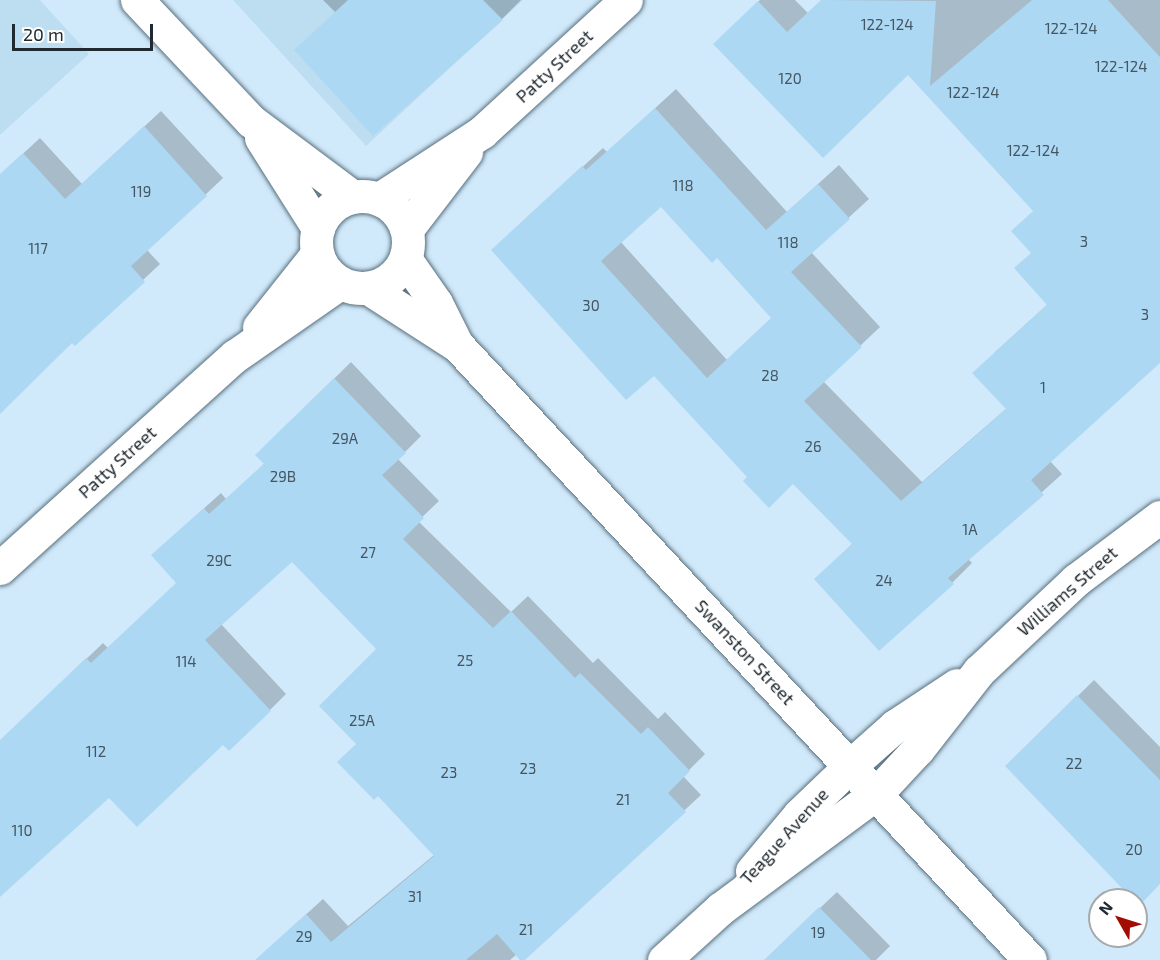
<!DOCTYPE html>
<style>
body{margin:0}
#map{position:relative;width:1160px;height:960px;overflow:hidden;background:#d1eafb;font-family:"Exo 2",sans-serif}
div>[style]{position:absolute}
.built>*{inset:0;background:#bdddf1}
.shadow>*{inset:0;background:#0003}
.building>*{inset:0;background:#acd8f4}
.roads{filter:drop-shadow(0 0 2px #586f7d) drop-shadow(0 0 2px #586f7d)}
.street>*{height:33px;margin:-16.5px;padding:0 16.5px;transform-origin:16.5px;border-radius:16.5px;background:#fff}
.secondary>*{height:33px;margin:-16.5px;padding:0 16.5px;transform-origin:16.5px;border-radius:16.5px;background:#fff}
.secondary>.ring{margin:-16.5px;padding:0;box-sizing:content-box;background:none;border:33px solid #fff;border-radius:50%}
span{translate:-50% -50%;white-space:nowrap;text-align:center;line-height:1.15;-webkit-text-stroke:6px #fff;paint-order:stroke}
.number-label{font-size:15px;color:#445661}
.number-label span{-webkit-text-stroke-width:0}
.street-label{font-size:18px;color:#212a30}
.north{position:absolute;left:1088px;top:888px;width:60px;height:60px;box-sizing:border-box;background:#fff;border:2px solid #a6aaac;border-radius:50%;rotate:309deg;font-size:16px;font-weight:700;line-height:24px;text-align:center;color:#212a30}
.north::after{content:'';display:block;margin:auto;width:21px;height:27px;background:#a30c03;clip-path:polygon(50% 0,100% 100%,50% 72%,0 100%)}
.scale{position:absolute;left:12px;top:24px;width:141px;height:27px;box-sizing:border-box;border:3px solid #212a30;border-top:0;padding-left:8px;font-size:18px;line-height:21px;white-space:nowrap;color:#212a30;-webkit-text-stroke:4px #fff;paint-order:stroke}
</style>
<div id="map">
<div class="built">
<i style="clip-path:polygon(0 0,40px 0,89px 54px,0 135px)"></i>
<i style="clip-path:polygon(233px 0,523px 0,366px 146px)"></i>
</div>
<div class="shadow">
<i style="clip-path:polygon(323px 0,521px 0,502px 19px,335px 12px)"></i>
<i style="clip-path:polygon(evenodd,760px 0,795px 0,808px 13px,822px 0,1160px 0,1160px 361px,1050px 461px,1062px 474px,968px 559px,972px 563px,952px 583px,816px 579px,853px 543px,793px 482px,749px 477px,654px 374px,493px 250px,603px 148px,607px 152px,676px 89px,787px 212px,839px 165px,869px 199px,811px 252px,880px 327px,823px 381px,922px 482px,1007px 408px,994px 353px,1048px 304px,1034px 211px,908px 72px,735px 24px,760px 0,661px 205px,718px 256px,773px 317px,727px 360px,620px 241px,661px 205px)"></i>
<i style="clip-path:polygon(161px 111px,223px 178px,147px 250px,160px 264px,75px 344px,0 175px,40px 138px,82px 184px)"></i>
<i style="clip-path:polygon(351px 362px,421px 436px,398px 459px,439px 501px,418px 521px,511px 612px,528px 596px,593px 663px,598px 658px,658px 719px,665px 712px,705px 754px,683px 776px,701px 795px,522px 960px,517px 954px,510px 960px,256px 960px,323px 899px,348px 926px,434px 855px,358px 744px,378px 649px,292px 560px,221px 624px,286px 694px,270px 710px,223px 743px,109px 796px,0 872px,0 749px,33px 710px,103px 643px,108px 648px,178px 583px,170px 539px,221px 493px,226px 499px,265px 463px,257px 455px)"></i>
<i style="clip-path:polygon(1094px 680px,1160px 747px,1160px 883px,1007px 766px)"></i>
<i style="clip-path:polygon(837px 892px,890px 946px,876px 960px,765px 960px)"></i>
</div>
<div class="building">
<i style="clip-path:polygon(348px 0,483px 0,503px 20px,373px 136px,294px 50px)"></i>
<i style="clip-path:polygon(evenodd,821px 0,936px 1px,930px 86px,1032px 0,1108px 0,1160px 57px,1160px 363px,1031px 480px,1044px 495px,948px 578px,954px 584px,879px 651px,814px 579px,852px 544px,793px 484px,769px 508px,743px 481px,747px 477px,654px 376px,626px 400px,491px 250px,582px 166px,586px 170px,655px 108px,766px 230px,818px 184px,850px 219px,791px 272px,862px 347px,804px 401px,901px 501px,1006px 409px,972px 373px,1047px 305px,1014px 268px,1031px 253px,1011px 231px,1033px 211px,908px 75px,823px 158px,713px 44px,758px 1px,787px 32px,821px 0,661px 207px,712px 263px,717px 258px,771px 318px,707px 378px,601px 261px,661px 207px)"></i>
<i style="clip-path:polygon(144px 126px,207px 196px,131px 266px,145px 282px,75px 346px,72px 343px,0 414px,0 174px,23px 153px,65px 199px)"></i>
<i style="clip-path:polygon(334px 378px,406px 453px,382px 475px,424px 518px,403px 539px,493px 628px,511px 611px,575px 678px,580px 673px,641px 734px,648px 727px,690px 771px,668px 793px,686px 812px,525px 960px,520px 960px,497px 934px,466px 960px,255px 960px,306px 914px,331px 942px,434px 856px,378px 796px,374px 800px,337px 762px,356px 744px,319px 706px,376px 649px,292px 562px,205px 640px,271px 711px,229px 751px,223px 745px,137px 827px,109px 798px,0 897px,0 740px,86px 658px,91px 663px,176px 583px,151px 555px,204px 508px,209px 514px,264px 464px,255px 455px)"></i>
<i style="clip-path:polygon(1077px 695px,1160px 780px,1160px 884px,1139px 906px,1005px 766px)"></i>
<i style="clip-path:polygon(819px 907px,871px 960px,764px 960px)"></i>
</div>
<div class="roads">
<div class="street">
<i style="left:379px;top:199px;width:123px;rotate:-33deg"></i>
<i style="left:482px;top:132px;width:195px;rotate:-42.5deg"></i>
<i style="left:407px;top:229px;width:97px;rotate:-52.5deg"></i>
<i style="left:259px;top:327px;width:93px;rotate:-51.5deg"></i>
<i style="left:0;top:568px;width:316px;rotate:-42.1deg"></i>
<i style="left:235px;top:356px;width:128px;rotate:-34.8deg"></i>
<i style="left:752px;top:871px;width:73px;rotate:-50deg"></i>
<i style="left:799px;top:815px;width:72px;rotate:-43.9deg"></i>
<i style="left:851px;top:765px;width:59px;rotate:-41.6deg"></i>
<i style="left:895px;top:726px;width:74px;rotate:-33.5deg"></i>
<i style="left:664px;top:960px;width:76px;rotate:-42.3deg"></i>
<i style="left:720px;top:909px;width:195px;rotate:-36.5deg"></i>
<i style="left:877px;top:793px;width:60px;rotate:-47deg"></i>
<i style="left:918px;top:749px;width:99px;rotate:-52deg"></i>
<i style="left:979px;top:671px;width:133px;rotate:-43.2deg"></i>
<i style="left:1076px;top:580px;width:105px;rotate:-36.9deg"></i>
</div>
<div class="secondary">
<i style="left:137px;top:0;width:166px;rotate:46.7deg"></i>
<i style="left:251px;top:121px;width:127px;rotate:36.7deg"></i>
<i style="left:261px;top:138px;width:107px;rotate:57.7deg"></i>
<i class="ring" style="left:316px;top:196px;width:59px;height:59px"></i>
<i style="left:406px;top:260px;width:52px;rotate:55.1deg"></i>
<i style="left:436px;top:303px;width:47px;rotate:63.4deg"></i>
<i style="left:368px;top:288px;width:107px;rotate:32.8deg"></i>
<i style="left:458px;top:346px;width:839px;rotate:47.03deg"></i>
</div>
</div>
<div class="number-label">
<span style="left:887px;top:25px">122-124</span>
<span style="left:1071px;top:29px">122-124</span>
<span style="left:1121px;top:67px">122-124</span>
<span style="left:790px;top:79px">120</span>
<span style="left:973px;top:93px">122-124</span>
<span style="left:1033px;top:151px">122-124</span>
<span style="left:683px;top:186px">118</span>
<span style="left:141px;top:192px">119</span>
<span style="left:1084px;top:242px">3</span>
<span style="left:788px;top:243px">118</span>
<span style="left:38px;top:249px">117</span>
<span style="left:591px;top:306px">30</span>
<span style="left:1145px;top:315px">3</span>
<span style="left:770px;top:376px">28</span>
<span style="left:1043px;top:388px">1</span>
<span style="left:345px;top:439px">29A</span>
<span style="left:813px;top:447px">26</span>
<span style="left:283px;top:477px">29B</span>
<span style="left:970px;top:530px">1A</span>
<span style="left:368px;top:553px">27</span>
<span style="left:219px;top:561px">29C</span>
<span style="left:884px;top:581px">24</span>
<span style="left:465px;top:661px">25</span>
<span style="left:186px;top:662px">114</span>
<span style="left:362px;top:721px">25A</span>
<span style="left:96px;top:752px">112</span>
<span style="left:1074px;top:764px">22</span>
<span style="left:528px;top:769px">23</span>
<span style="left:449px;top:773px">23</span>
<span style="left:623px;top:800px">21</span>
<span style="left:22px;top:831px">110</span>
<span style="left:1134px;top:850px">20</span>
<span style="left:415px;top:897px">31</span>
<span style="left:526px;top:930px">21</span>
<span style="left:818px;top:933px">19</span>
<span style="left:304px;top:937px">29</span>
</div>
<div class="street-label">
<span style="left:554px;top:66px;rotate:-43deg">Patty Street</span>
<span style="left:117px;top:462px;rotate:-42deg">Patty Street</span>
<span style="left:1067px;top:591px;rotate:-41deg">Williams Street</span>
<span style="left:745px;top:652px;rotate:47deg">Swanston Street</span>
<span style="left:784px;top:836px;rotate:-48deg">Teague Avenue</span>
</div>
<div class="north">N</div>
<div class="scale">20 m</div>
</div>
